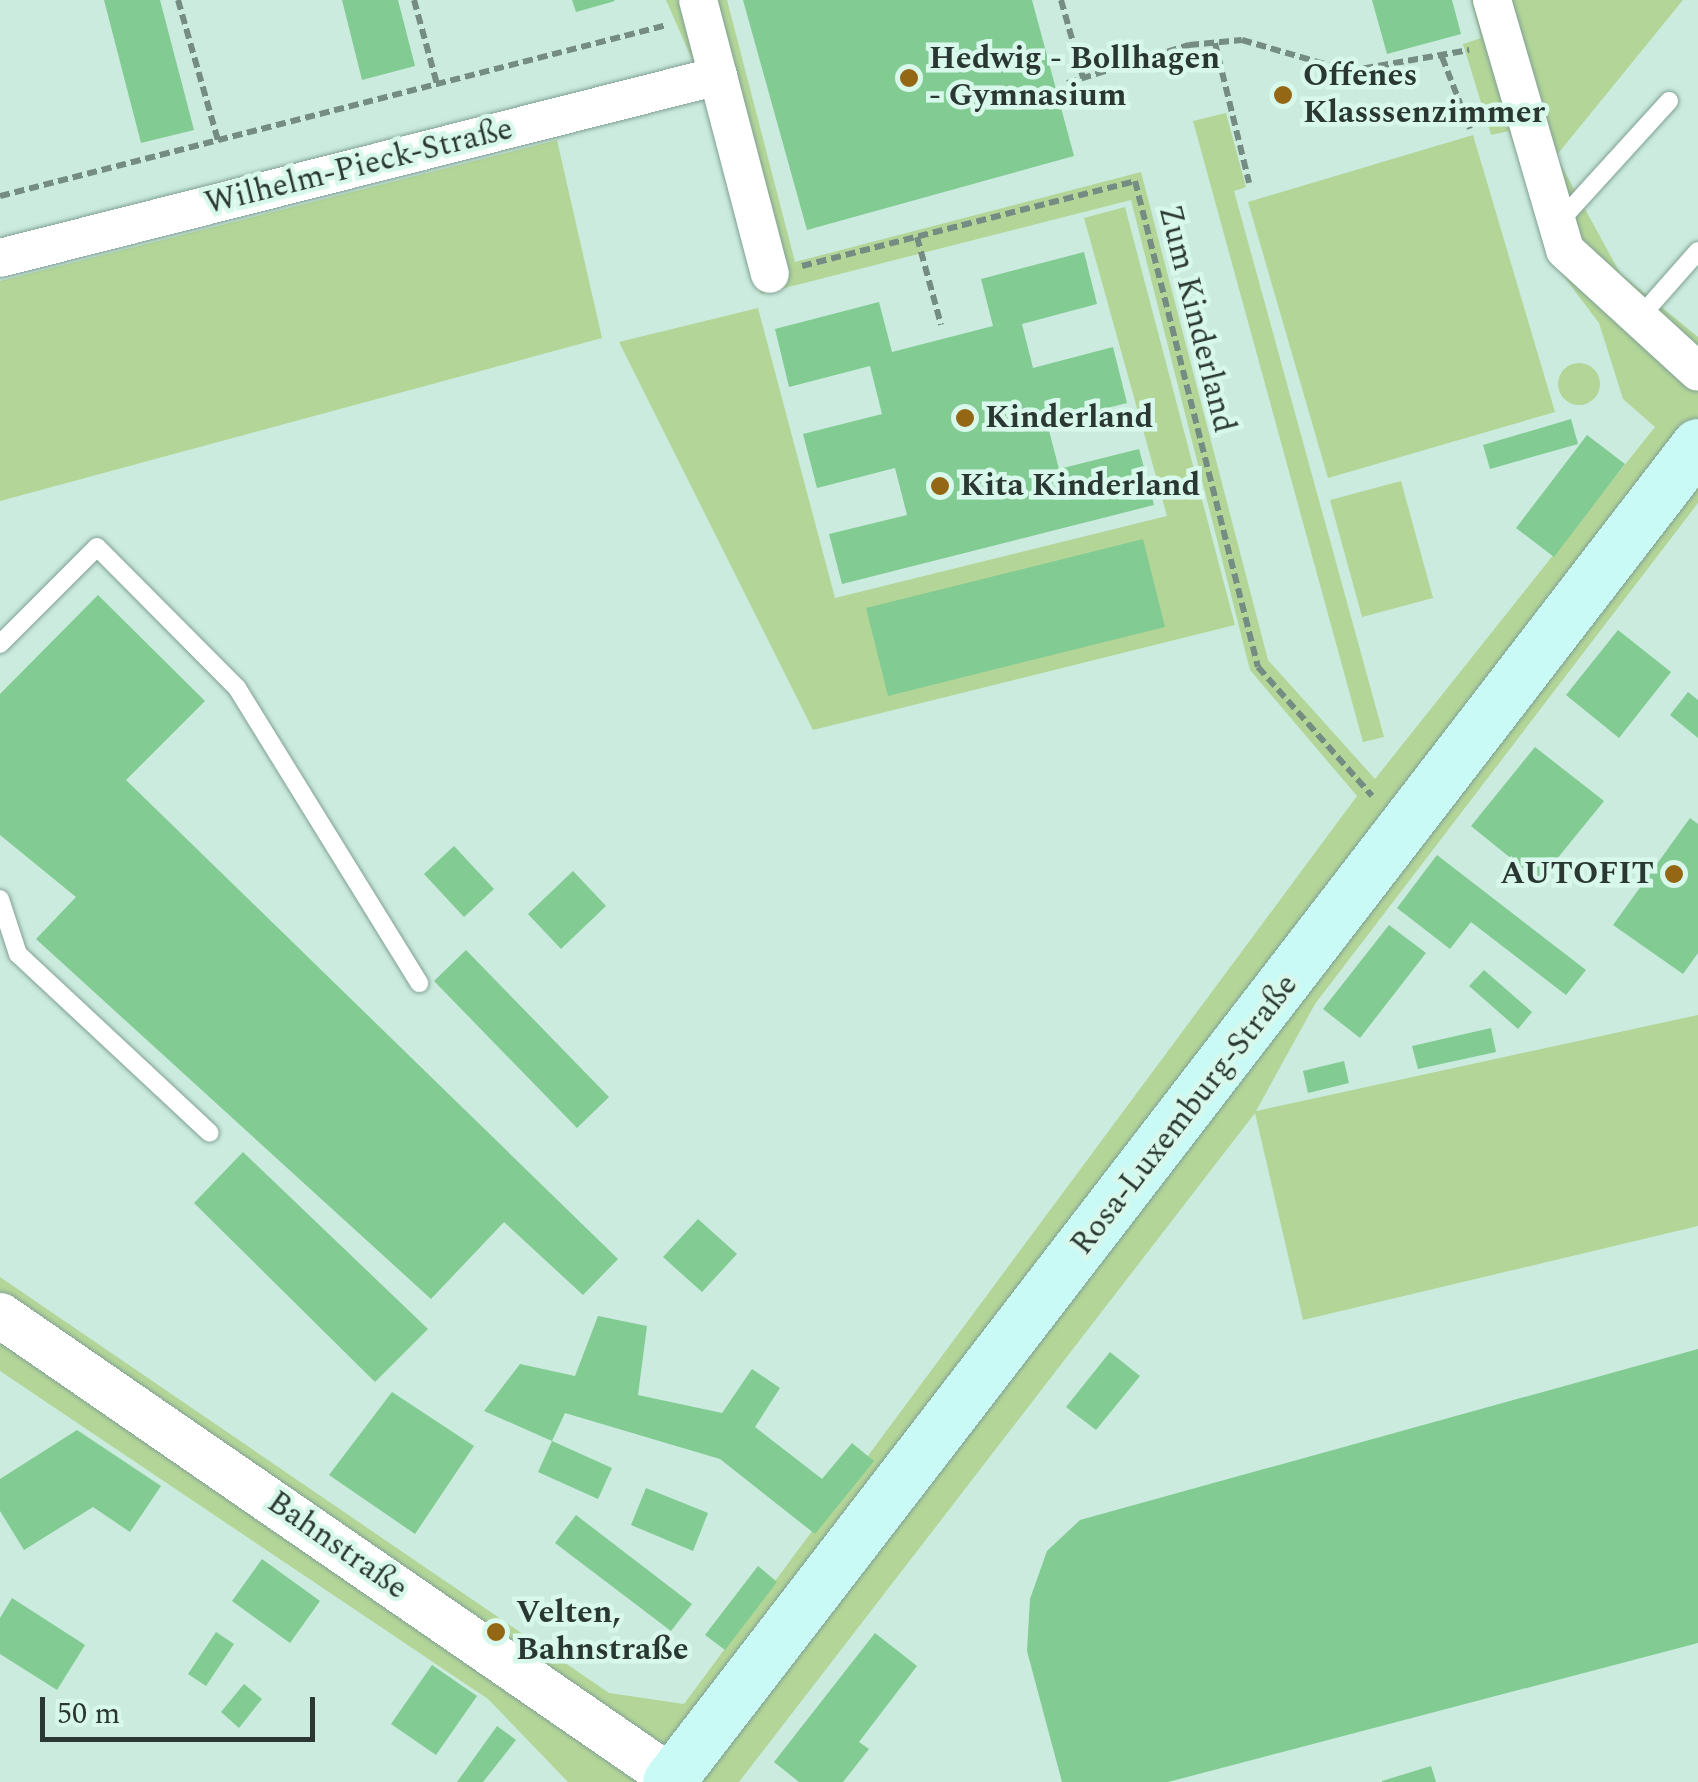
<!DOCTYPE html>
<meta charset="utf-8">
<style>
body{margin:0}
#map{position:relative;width:1698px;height:1782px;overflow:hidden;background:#caebde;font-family:Spectral,serif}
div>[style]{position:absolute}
.green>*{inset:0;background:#b3d698}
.round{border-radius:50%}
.building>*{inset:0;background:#82cb93}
.path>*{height:6px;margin-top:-3px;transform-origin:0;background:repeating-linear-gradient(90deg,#758c83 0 10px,transparent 0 15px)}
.roads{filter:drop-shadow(0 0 2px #81a094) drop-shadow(0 0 2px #81a094)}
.service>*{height:18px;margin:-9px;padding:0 9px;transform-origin:9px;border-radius:9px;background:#fff}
.minor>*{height:38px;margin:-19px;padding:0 19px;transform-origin:19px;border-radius:19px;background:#fff}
.tertiary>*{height:45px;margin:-22.5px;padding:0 22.5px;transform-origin:22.5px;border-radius:22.5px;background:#fff}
.secondary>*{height:52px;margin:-26px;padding:0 26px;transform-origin:26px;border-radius:26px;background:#cafaf6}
.dots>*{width:28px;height:28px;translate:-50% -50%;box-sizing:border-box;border:5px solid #d7f8eb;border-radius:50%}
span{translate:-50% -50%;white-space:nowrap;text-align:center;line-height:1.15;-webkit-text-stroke:9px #d7f8eb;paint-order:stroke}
.poi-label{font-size:32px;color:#2a3732;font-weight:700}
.left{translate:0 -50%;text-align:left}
.right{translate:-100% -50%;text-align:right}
.street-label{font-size:32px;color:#2a3732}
.scale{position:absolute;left:40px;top:1697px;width:275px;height:45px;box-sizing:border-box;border:5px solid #2a3732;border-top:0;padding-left:12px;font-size:30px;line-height:35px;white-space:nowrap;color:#2a3732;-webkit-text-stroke:8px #d7f8eb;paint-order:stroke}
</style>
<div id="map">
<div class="green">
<i style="clip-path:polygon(666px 0,727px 0,795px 262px,1141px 172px,1268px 660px,1375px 779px,1655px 427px,1623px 399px,1599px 323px,1556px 266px,1509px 131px,1491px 135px,1463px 44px,1481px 38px,1471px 0,1683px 0,1556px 156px,1620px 273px,1698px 337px,1698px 503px,1315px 1004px,1256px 1111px,1698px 1015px,1698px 1226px,1303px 1320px,1255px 1113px,739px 1782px,568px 1782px,488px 1699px,0 1371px,0 1277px,609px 1693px,684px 1704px,1357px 796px,1250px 670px,1131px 200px,761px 294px,712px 105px)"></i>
<i style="clip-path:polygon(1226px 113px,1246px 187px,1234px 191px,1384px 737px,1363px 742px,1193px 121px)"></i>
<i style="clip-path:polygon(1473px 135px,1555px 412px,1328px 478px,1248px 202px)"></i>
<i style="clip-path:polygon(557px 140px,602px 338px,0 501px,0 281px)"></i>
<i style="clip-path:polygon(1125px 207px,1235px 625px,813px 730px,619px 342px,758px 308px,835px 598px,1167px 516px,1084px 218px)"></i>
<i class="round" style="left:1558px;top:363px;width:42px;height:42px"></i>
<i style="clip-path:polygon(1401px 481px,1433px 598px,1362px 617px,1330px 500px)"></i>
</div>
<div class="building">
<i style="clip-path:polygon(104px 0,160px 0,194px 130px,141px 143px)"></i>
<i style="clip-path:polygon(342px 0,398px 0,415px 66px,362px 80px)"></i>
<i style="clip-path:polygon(572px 0,614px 0,615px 1px,576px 12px)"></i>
<i style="clip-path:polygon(743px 0,1032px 0,1074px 156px,807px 230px)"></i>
<i style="clip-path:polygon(1372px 0,1452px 0,1461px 34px,1387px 54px)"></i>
<i style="clip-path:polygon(1084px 252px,1097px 304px,1022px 324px,1033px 368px,1113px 347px,1127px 403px,1047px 423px,1059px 469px,1139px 449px,1154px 505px,842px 584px,829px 534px,907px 515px,895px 468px,817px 488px,803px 434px,882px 414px,870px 366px,789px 387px,775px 329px,879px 302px,892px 352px,993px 326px,981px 279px)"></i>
<i style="clip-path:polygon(1571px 419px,1578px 444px,1490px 469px,1483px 445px)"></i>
<i style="clip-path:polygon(1587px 435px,1625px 464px,1554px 557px,1516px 528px)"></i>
<i style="clip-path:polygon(1143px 539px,1165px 627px,888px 696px,866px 608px)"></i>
<i style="clip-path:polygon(98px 595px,205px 701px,126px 780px,618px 1259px,583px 1295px,504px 1222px,431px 1299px,36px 939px,76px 897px,0 835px,0 694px)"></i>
<i style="clip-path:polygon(1618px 630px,1671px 672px,1619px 738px,1566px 695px)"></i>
<i style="clip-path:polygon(1688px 692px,1698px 700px,1698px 738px,1670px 715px)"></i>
<i style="clip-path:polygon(1535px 747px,1604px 801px,1539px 881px,1471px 826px)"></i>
<i style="clip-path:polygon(1690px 818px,1698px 824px,1698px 953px,1683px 974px,1613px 925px)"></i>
<i style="clip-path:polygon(454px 846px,494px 889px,464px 917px,424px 874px)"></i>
<i style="clip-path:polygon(1437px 855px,1586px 970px,1566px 995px,1471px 922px,1450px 949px,1397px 908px)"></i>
<i style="clip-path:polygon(573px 871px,606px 906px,561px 949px,528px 914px)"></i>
<i style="clip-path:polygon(1389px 925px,1426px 953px,1360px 1038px,1323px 1009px)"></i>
<i style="clip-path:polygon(466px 950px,609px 1097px,577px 1128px,434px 981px)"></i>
<i style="clip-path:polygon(1484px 970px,1532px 1012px,1518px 1029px,1469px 986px)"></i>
<i style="clip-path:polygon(1491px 1028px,1496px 1052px,1418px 1069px,1412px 1046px)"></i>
<i style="clip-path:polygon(1344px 1061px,1349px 1083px,1308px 1093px,1303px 1071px)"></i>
<i style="clip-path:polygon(243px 1152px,428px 1329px,375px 1382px,194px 1203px)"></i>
<i style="clip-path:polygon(698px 1219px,737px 1254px,702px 1292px,663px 1257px)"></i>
<i style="clip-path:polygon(598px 1316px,647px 1326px,638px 1395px,722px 1413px,752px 1369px,780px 1388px,755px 1427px,822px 1479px,852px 1443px,874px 1461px,815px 1534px,720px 1459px,565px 1413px,552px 1441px,484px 1411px,520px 1364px,575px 1376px)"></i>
<i style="clip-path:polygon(1698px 1349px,1698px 1643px,1168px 1782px,1062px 1782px,1027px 1651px,1030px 1599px,1047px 1551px,1080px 1520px)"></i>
<i style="clip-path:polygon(1110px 1352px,1140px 1376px,1096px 1430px,1066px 1407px)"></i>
<i style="clip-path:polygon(392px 1392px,474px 1446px,415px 1534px,329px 1475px)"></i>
<i style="clip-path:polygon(77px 1430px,161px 1486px,130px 1532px,93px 1507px,24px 1550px,0 1511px,0 1479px)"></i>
<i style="clip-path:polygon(552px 1441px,612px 1468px,598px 1499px,538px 1472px)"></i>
<i style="clip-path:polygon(646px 1488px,708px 1513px,693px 1551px,631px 1525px)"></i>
<i style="clip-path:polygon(576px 1515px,692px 1604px,671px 1631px,555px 1543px)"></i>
<i style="clip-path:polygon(262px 1559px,320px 1601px,290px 1643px,232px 1601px)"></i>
<i style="clip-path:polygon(758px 1566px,777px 1582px,725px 1650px,705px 1635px)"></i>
<i style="clip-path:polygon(12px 1598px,85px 1645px,57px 1690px,0 1654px,0 1618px)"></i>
<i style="clip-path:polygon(216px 1632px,234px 1644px,206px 1686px,188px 1674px)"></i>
<i style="clip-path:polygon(875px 1633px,917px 1666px,859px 1742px,869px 1749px,843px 1782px,799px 1782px,774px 1762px)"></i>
<i style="clip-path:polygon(432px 1665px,477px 1696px,436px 1755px,391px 1724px)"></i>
<i style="clip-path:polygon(244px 1684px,262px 1699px,239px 1728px,221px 1712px)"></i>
<i style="clip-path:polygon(497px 1726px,516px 1740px,483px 1782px,457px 1782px)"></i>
<i style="clip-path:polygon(1431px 1766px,1436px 1782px,1382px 1782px,1382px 1781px)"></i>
</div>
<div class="path">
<i style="left:178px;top:0;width:146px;rotate:74.1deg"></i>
<i style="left:414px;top:0;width:87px;rotate:74.7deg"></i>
<i style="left:1061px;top:0;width:81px;rotate:74.2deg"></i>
<i style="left:1215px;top:43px;width:144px;rotate:76.3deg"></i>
<i style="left:1442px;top:57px;width:77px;rotate:68.7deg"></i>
<i style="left:1067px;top:83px;width:128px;rotate:-17.3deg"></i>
<i style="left:1189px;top:45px;width:53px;rotate:-5.4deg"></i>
<i style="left:1242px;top:40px;width:111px;rotate:16.2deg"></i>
<i style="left:1349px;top:71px;width:122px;rotate:-9.9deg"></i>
<i style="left:0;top:196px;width:689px;rotate:-14.38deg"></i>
<i style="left:917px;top:237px;width:91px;rotate:74.7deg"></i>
<i style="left:802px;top:266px;width:344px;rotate:-14.3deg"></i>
<i style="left:1135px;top:181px;width:501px;rotate:75.8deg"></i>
<i style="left:1258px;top:667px;width:172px;rotate:48.5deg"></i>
</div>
<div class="roads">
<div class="service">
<i style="left:1558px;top:223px;width:165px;rotate:-47.7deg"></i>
<i style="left:1639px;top:318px;width:89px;rotate:-48.6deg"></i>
<i style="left:0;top:644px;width:137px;rotate:-45deg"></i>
<i style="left:97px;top:547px;width:199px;rotate:45.2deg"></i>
<i style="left:237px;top:688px;width:347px;rotate:58.3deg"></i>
<i style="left:0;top:899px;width:58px;rotate:71.9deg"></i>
<i style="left:18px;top:954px;width:262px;rotate:43deg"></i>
</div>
<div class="minor">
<i style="left:698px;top:0;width:283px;rotate:75.3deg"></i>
<i style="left:1492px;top:0;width:260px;rotate:73.7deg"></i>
<i style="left:1565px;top:250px;width:180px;rotate:42.5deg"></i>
<i style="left:0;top:258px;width:741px;rotate:-14.22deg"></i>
</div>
<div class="tertiary">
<i style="left:0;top:1315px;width:816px;rotate:34.57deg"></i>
</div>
<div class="secondary">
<i style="left:669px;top:1782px;width:1687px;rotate:-52.42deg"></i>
</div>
</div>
<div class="dots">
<i style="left:909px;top:78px;background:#946714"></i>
<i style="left:1283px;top:95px;background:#946714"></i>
<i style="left:965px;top:418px;background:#946714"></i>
<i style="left:940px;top:486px;background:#946714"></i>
<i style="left:1674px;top:874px;background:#946714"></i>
<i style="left:496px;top:1632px;background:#946714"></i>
</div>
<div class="poi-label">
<span class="left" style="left:929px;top:78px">Hedwig - Bollhagen<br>- Gymnasium</span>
<span class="left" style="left:1303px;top:95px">Offenes<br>Klasssenzimmer</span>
<span class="left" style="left:985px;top:418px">Kinderland</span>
<span class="left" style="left:960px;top:486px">Kita Kinderland</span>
<span class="right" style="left:1654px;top:874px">AUTOFIT</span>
<span class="left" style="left:516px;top:1632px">Velten,<br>Bahnstraße</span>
</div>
<div class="street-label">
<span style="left:359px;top:167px;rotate:-14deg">Wilhelm-Pieck-Straße</span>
<span style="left:1196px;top:319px;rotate:76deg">Zum Kinderland</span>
<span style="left:1185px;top:1115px;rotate:-52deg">Rosa-Luxemburg-Straße</span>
<span style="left:337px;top:1546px;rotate:35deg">Bahnstraße</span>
</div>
<div class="scale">50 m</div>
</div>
